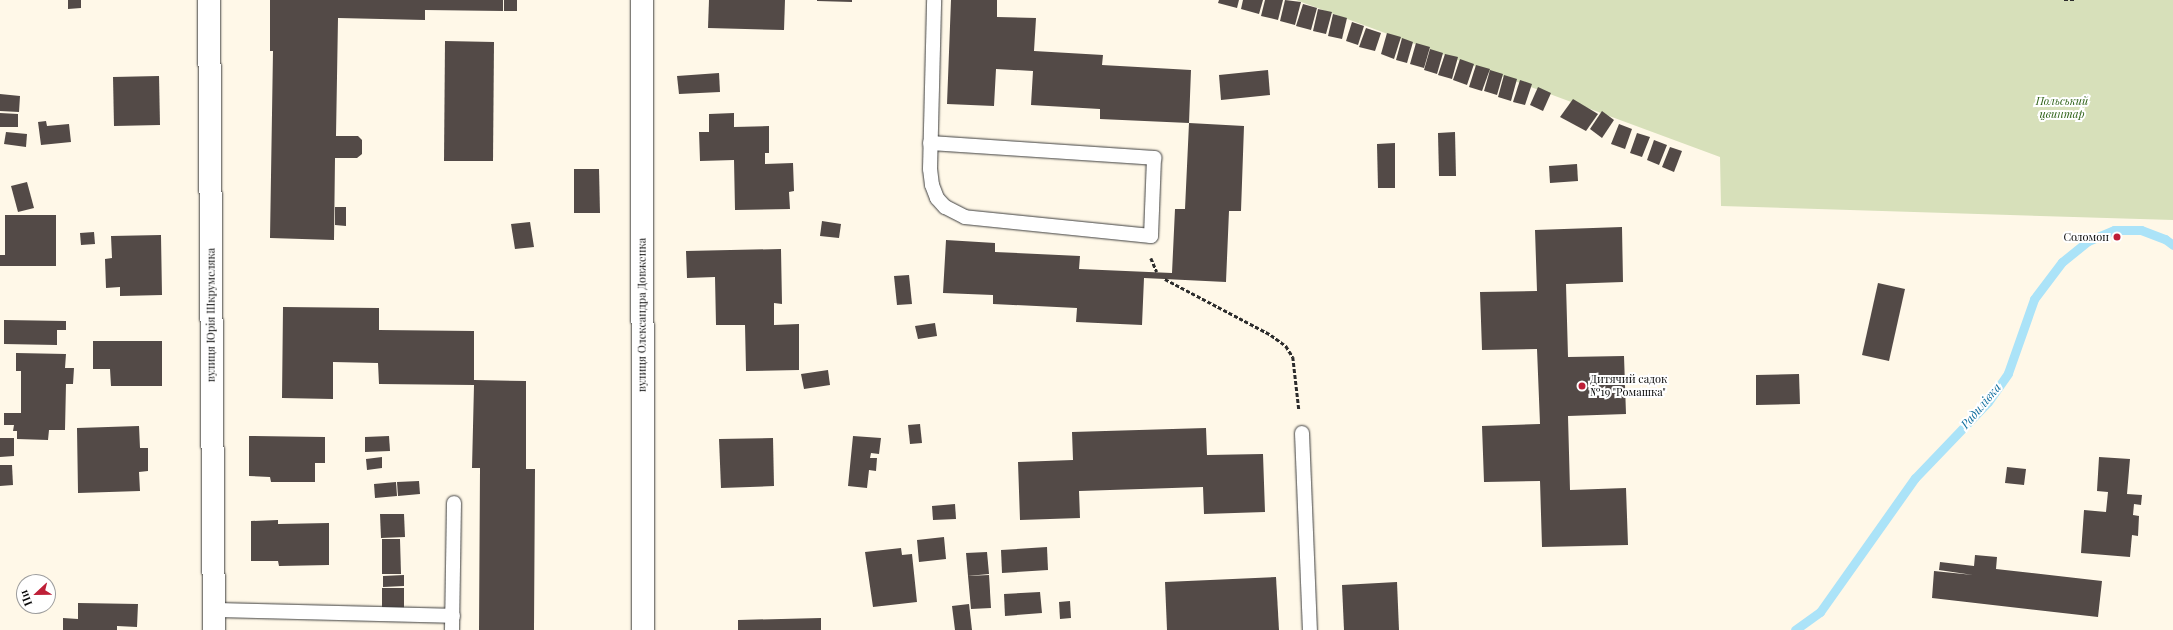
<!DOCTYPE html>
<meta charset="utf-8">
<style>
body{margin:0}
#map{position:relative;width:2173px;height:630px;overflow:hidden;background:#fff8e8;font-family:"Playfair Display",serif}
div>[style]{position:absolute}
.cemetery>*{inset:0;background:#d7e0ba}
.stream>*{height:9px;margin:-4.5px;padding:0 4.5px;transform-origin:4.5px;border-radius:4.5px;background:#abe3f8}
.building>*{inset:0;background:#534a47}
.path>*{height:2.5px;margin-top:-1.25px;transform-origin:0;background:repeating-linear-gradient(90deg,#2c2c2c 0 4px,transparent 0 6px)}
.roads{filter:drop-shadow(0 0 1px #3d3d3d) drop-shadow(0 0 1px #3d3d3d)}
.lane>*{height:14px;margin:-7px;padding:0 7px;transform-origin:7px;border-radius:7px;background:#fff}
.street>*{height:22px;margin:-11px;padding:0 11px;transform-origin:11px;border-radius:11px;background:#fff}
.dots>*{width:11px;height:11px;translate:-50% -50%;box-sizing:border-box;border:2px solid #fff;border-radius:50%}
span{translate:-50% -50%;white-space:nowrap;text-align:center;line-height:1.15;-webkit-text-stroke:4px #fff;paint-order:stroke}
.park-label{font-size:11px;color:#30631a;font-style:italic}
.poi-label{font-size:11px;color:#0a0a0a}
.right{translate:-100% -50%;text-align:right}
.left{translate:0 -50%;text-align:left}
.street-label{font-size:11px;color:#0a0a0a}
.water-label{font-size:12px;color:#116f9f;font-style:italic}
.north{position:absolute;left:16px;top:574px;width:40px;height:40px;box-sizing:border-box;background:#fff;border:1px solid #9d9d9d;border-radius:50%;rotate:248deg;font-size:11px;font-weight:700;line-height:16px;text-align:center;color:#0a0a0a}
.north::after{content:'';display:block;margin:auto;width:14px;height:18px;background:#be1f37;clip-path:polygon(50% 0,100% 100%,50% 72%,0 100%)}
</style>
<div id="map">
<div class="cemetery">
<i style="clip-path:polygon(1296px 0,2173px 0,2173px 220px,1721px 206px,1720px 157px)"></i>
</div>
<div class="stream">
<i style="left:1795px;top:630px;width:31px;rotate:-36deg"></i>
<i style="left:1820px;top:612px;width:164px;rotate:-54.7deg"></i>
<i style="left:1915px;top:478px;width:105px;rotate:-46.2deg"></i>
<i style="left:1988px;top:402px;width:35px;rotate:-55deg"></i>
<i style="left:2008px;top:373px;width:78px;rotate:-70.6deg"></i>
<i style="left:2034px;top:299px;width:46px;rotate:-52.9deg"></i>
<i style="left:2062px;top:262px;width:33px;rotate:-39deg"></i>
<i style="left:2088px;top:241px;width:28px;rotate:-23deg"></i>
<i style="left:2114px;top:230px;width:27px"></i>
<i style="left:2141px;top:230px;width:26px;rotate:21deg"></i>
<i style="left:2165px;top:239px;width:10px;rotate:37deg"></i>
</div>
<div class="building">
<i style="clip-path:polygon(68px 0,81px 0,81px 8px,68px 9px)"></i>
<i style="clip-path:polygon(270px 0,503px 0,503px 11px,425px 10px,425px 20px,338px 18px,336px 136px,358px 136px,362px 140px,362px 154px,357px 158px,335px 158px,334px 240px,270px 238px,273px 51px,270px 51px)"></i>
<i style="clip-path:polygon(504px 0,517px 0,517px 11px,504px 11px)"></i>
<i style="clip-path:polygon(709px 0,785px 0,784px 30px,708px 28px)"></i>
<i style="clip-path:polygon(817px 0,852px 0,852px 2px,817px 1px)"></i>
<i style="clip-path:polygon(951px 0,997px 0,997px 17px,1036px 18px,1034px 51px,1103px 55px,1102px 65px,1191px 70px,1189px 123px,1100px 119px,1100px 109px,1031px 105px,1033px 71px,996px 69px,994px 106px,947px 104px)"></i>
<i style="clip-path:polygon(1219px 0,1239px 0,1237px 8px,1218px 3px)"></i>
<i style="clip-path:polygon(1243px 0,1263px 0,1259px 14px,1241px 9px)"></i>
<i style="clip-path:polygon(1265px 0,1283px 0,1278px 20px,1261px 16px)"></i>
<i style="clip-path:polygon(1285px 0,1301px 2px,1295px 25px,1280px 21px)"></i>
<i style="clip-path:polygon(1303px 4px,1317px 8px,1311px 30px,1296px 26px)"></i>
<i style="clip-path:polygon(1318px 9px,1332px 12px,1326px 34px,1313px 31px)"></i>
<i style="clip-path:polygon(1333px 14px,1347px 18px,1342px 39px,1328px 36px)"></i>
<i style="clip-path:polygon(1352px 22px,1364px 26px,1358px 45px,1346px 41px)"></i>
<i style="clip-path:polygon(1366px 28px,1381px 33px,1375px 51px,1359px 47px)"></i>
<i style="clip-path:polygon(1387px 33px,1401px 37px,1394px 59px,1381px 54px)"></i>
<i style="clip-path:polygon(1402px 38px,1413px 42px,1407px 63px,1396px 60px)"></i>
<i style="clip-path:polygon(445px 41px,494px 42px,493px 161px,444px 161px)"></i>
<i style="clip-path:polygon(1416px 43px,1430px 47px,1424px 68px,1410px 64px)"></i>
<i style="clip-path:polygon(1430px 49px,1443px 53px,1437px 74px,1424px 70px)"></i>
<i style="clip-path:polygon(1445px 54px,1458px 57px,1452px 79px,1438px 75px)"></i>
<i style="clip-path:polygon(1460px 59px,1474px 64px,1467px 85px,1453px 80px)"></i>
<i style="clip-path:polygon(1476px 65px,1490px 69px,1482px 91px,1469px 87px)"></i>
<i style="clip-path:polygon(1268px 70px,1270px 95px,1221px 100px,1219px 75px)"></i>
<i style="clip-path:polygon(1490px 70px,1503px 74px,1497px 95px,1484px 91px)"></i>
<i style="clip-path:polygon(719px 73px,720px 92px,679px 94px,677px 76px)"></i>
<i style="clip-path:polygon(1504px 75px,1517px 79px,1511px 101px,1498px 97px)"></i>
<i style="clip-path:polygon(159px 76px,160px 125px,114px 126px,113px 77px)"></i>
<i style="clip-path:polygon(1520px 80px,1532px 84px,1525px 105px,1513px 102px)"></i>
<i style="clip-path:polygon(1538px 87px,1551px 93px,1543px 111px,1530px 105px)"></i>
<i style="clip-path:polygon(0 94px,20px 96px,19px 112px,0 111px)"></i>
<i style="clip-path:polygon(1573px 99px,1598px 114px,1586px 131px,1560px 117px)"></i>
<i style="clip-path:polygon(1602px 111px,1614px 120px,1602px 138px,1590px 129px)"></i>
<i style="clip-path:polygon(0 113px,18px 114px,18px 127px,0 127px)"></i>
<i style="clip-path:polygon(734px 113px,734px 127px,769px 126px,769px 153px,765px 153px,765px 164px,793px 163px,794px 191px,789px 192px,790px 209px,735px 210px,734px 160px,700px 161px,699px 132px,709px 132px,709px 114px)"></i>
<i style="clip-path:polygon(46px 121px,47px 126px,69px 124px,71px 142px,41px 145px,38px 122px)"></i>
<i style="clip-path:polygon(1189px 123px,1244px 126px,1241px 211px,1229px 211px,1226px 282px,1144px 278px,1142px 325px,1076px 322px,1077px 308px,993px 304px,993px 295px,943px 293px,946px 240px,995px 243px,995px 252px,1080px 256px,1079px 269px,1172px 273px,1175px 209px,1185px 209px)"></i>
<i style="clip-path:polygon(1619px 124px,1632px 129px,1625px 149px,1611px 144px)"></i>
<i style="clip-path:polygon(6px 132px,27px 134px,26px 147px,4px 144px)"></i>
<i style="clip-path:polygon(1455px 132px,1456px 176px,1439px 176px,1438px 133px)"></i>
<i style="clip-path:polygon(1637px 133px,1650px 137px,1642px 157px,1630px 153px)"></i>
<i style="clip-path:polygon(1654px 140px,1667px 145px,1659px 165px,1647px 160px)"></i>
<i style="clip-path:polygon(1395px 143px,1395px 188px,1378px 188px,1377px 144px)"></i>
<i style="clip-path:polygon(1670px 147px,1682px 151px,1674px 172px,1662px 167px)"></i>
<i style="clip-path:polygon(1577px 164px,1578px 181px,1550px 183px,1549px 166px)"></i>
<i style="clip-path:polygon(574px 169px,599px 169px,600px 213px,574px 213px)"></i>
<i style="clip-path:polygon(27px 182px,34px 208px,18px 212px,11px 186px)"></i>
<i style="clip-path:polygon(335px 207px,346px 207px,346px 226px,335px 225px)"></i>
<i style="clip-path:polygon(5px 215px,56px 215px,56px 266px,0 266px,0 255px,5px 255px)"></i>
<i style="clip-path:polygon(822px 221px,841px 224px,839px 238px,820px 236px)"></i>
<i style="clip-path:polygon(530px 222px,534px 247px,515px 249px,511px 224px)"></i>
<i style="clip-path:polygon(1622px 227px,1623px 282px,1566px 284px,1568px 357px,1624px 356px,1626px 414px,1568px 416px,1570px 490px,1626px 488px,1628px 545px,1542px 547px,1540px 481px,1484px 482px,1482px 426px,1540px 424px,1537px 349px,1482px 350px,1480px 292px,1537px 291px,1535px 230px)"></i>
<i style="clip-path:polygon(94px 232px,95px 244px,81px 245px,80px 233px)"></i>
<i style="clip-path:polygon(161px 235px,162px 295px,120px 296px,120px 287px,106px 288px,105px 259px,112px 258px,111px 236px)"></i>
<i style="clip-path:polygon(781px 249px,782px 304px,774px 303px,774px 325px,799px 324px,799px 370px,746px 371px,745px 325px,716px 325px,715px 277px,687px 278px,686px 251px)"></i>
<i style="clip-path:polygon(909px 275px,912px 304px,897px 305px,894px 276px)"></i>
<i style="clip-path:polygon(1878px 283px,1905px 289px,1889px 361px,1862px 355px)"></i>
<i style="clip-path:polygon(283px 307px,379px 308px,379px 330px,474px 331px,474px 380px,526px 381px,526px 469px,535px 469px,534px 630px,479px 630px,480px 468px,472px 468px,474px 385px,379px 384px,378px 363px,333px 362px,333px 399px,282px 398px)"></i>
<i style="clip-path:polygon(4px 320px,66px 321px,66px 330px,57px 330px,57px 345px,4px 344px)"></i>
<i style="clip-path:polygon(935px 323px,937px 336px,918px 339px,915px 326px)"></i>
<i style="clip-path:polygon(93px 341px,162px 341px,162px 386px,111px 386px,110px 369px,93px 369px)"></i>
<i style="clip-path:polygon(16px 353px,66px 354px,65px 368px,74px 368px,73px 384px,66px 384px,65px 430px,49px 430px,48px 440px,17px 439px,17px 431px,13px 431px,14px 425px,4px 425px,4px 413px,21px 413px,21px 371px,16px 371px)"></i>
<i style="clip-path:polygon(828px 370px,830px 385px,804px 389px,801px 374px)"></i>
<i style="clip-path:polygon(1799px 374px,1800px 404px,1756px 405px,1756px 375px)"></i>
<i style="clip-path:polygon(920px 424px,922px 443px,910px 444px,908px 425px)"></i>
<i style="clip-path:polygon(139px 426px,140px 448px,148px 448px,148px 471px,139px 472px,140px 491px,78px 493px,77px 428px)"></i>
<i style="clip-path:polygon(1206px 428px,1207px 455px,1263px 454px,1265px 512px,1204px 514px,1203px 487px,1079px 491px,1080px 518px,1020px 520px,1018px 462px,1073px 460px,1072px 432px)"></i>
<i style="clip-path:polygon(249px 436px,325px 437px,325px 463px,315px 463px,315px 482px,271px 482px,270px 477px,249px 476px)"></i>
<i style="clip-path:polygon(389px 436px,390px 451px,365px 452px,365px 437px)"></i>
<i style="clip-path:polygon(853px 436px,881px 438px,879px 454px,871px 453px,870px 458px,877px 458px,876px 471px,869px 470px,867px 488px,848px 486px)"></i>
<i style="clip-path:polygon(0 438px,14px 438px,14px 456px,0 457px)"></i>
<i style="clip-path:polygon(773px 438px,774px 486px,721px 488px,719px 439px)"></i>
<i style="clip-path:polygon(382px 457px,382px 468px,367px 470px,366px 459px)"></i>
<i style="clip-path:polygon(2099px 457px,2130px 459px,2127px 494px,2142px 495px,2141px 505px,2134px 504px,2133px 515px,2139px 516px,2138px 536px,2132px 535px,2130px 557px,2081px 553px,2084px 510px,2106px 512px,2108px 492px,2097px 491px)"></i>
<i style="clip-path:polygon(0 465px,12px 465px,13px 485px,0 486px)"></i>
<i style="clip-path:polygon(2007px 467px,2026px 469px,2024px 485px,2005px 483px)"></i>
<i style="clip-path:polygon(419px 481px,420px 494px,398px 496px,397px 482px)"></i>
<i style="clip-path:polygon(396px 482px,397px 496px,375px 498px,374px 484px)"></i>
<i style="clip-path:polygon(955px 504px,956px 519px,933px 520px,932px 506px)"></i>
<i style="clip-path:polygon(380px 514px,404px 514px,405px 537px,381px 538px)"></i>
<i style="clip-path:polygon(278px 520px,278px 524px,329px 523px,329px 565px,279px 566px,278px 561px,251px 561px,251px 521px)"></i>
<i style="clip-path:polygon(944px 537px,946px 559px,919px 562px,917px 540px)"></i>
<i style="clip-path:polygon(382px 539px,400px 539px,401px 574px,382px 574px)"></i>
<i style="clip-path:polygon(1047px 547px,1048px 570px,1002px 573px,1001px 550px)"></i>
<i style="clip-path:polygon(901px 548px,902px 555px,912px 554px,917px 602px,873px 607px,865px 552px)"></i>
<i style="clip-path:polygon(987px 552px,989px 574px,968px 576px,966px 553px)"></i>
<i style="clip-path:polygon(1975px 555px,1997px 557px,1996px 569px,2102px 581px,2098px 617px,1932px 598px,1934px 571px,1973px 575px,1939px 570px,1940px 562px,1974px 566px)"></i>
<i style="clip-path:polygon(404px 575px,404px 586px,383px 587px,383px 576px)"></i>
<i style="clip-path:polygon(989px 575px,991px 608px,971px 609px,968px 576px)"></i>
<i style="clip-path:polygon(1276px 577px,1279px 630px,1167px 630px,1165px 582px)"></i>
<i style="clip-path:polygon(1397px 582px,1399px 630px,1344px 630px,1342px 585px)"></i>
<i style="clip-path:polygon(382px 588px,404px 588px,404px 609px,382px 609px)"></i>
<i style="clip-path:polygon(1040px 592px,1042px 613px,1005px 616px,1004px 594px)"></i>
<i style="clip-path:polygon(1070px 601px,1071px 618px,1060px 619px,1059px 602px)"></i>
<i style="clip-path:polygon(78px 603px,138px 604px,137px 627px,117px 626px,117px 630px,63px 630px,63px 618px,78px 619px)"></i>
<i style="clip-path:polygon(969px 604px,972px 630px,955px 630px,952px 606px)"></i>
<i style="clip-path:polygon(821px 618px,821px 630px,738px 630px,738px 620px)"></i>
</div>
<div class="path">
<i style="left:2064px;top:0;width:11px"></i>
<i style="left:1151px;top:258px;width:15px;rotate:67deg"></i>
<i style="left:1165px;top:279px;width:120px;rotate:27.8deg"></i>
<i style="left:1271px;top:335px;width:19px;rotate:36deg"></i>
<i style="left:1286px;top:346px;width:13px;rotate:58deg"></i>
<i style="left:1293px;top:357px;width:53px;rotate:83.5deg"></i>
</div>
<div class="roads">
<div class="lane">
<i style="left:930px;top:143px;width:225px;rotate:3.8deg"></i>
<i style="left:1154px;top:158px;width:78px;rotate:92.2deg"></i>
<i style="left:1151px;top:236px;width:187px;rotate:-174.2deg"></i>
<i style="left:965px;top:217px;width:22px;rotate:-153deg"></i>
<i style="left:945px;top:207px;width:12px;rotate:-132deg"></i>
<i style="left:937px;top:198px;width:14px;rotate:-111deg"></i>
<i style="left:932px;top:185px;width:16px;rotate:-97deg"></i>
<i style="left:930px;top:169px;width:169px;rotate:-88.6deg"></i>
<i style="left:1302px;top:433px;width:197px;rotate:87.7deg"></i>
<i style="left:214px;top:610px;width:239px;rotate:1.4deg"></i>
<i style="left:452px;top:630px;width:127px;rotate:-89.1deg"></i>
</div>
<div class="street">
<i style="left:209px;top:0;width:630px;rotate:89.55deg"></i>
<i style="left:642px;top:0;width:630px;rotate:89.91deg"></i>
</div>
</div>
<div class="dots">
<i style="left:2117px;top:237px;background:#be1f37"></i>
<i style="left:1582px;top:386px;background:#be1f37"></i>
</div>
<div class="park-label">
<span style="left:2062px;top:108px">Польський<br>цвинтар</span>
</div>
<div class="poi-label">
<span class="right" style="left:2109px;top:237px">Соломон</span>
<span class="left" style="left:1590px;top:386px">Дитячий садок<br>№19 "Ромашка"</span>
</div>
<div class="street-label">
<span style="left:211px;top:315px;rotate:-90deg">вулиця Юрія Шкрумеляка</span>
<span style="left:642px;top:315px;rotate:-90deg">вулиця Олександра Довженка</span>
</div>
<div class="water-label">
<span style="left:1981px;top:406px;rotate:-50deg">Радилівка</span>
</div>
<div class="north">Пн</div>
</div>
